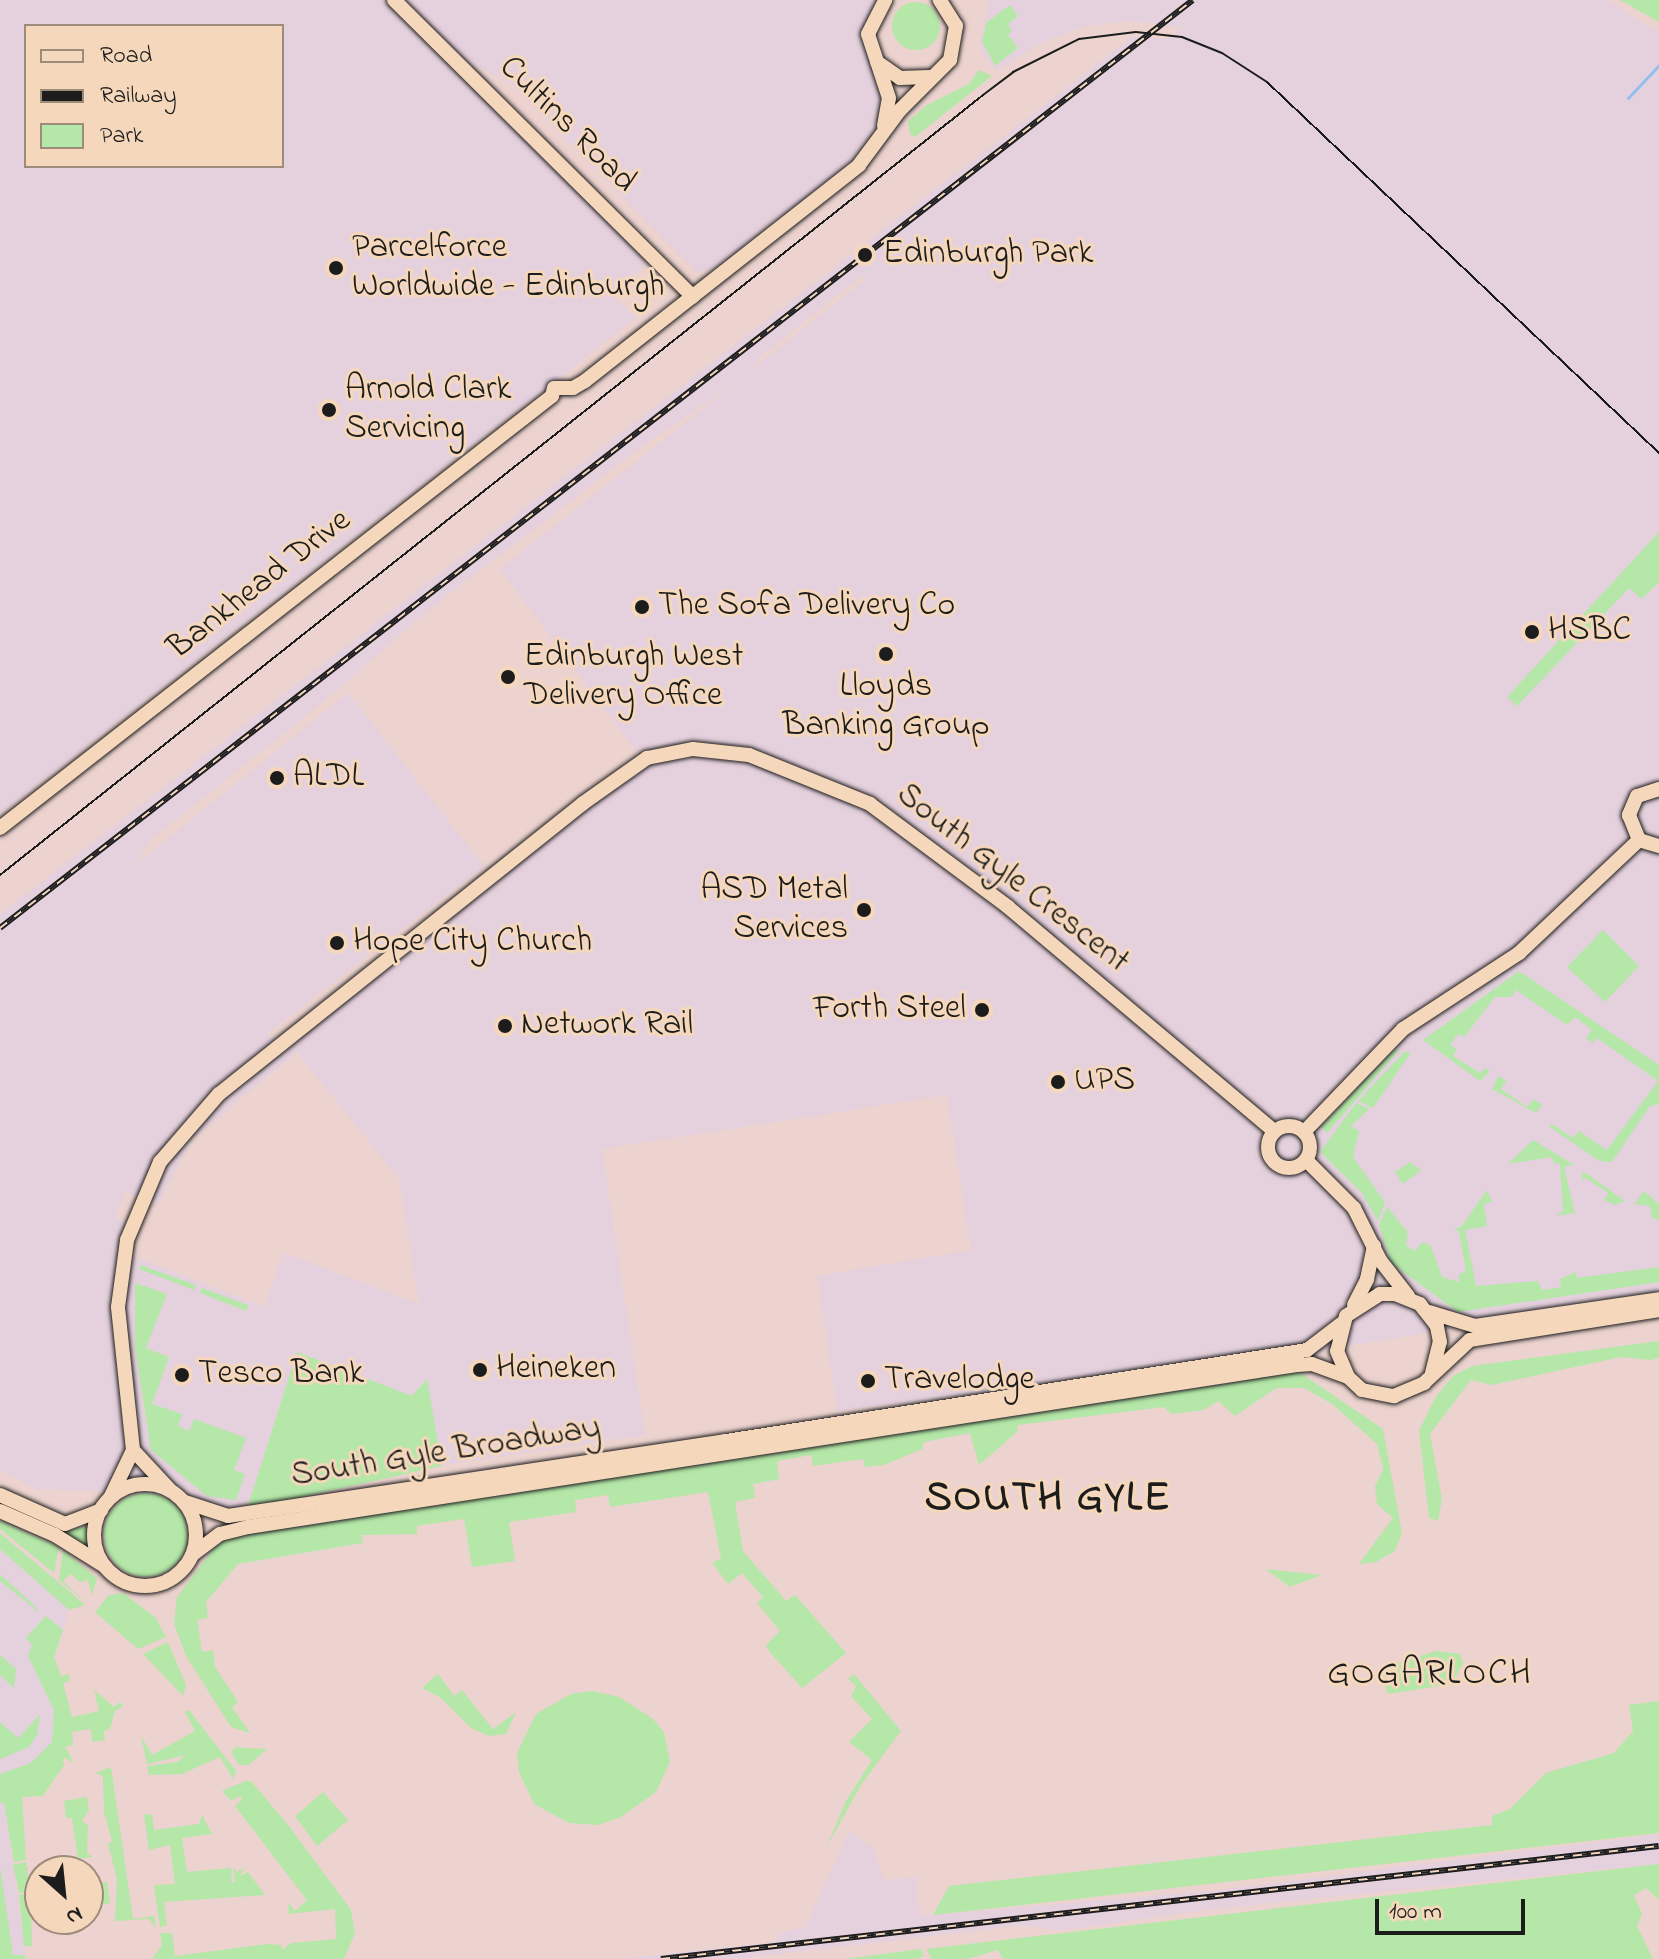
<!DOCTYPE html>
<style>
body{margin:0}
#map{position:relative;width:1659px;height:1959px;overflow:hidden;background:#ecd3cf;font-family:"Indie Flower",sans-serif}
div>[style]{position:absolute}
.built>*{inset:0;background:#e5d1dd}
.green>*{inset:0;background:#b4e7a8}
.round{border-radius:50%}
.stream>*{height:3px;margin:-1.5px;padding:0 1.5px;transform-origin:1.5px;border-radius:1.5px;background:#93bfec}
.roads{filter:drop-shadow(0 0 2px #1c1c1c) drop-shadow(0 0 2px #1c1c1c)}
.tertiary>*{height:14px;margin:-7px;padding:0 7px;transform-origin:7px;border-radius:7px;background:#f5d7bb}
.tertiary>.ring{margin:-7px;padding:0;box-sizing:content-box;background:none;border:14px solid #f5d7bb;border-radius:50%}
.tram>*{height:2px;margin:-1px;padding:0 1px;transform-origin:1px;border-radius:1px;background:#1c1c1c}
.rail>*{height:6px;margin-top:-3px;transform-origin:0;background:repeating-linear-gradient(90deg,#f5d7bb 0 9px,#1c1c1c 0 18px);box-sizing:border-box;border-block:2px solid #1c1c1c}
.dots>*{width:22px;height:22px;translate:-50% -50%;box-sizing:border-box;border:4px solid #f5d7bb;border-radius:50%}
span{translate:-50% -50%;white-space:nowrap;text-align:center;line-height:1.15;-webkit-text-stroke:6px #f5d7bb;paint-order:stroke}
.street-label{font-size:34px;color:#1c1c1c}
.poi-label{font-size:34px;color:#1c1c1c}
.left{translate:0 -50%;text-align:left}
.right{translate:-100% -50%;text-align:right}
.neighbourhood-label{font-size:36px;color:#1c1c1c;letter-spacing:2px}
.district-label{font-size:42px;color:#1c1c1c;font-weight:700;letter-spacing:2px}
.legend{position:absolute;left:24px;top:24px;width:260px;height:144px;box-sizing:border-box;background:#f5d7bb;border:2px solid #9e8c7b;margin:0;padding:10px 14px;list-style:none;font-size:24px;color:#1c1c1c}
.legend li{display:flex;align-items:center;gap:16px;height:40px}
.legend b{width:40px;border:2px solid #9e8c7b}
.north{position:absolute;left:24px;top:1855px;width:80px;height:80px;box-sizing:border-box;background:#f5d7bb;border:2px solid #9e8c7b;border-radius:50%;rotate:153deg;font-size:22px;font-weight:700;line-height:32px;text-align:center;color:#1c1c1c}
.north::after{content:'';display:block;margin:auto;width:28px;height:36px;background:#1c1c1c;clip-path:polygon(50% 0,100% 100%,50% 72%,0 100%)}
.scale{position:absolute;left:1375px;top:1899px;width:150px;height:36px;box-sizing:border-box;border:4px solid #1c1c1c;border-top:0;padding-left:10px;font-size:24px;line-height:28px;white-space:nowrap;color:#1c1c1c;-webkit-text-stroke:6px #f5d7bb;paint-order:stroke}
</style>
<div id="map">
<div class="built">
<i style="clip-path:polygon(evenodd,0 0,384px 0,507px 116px,646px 263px,613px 296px,636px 318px,0 814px,0 0,26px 26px,282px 26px,282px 166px,26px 166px,26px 26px)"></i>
<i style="clip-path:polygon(394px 0,885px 0,871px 20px,889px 98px,878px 139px,740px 261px,698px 273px,508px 82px,450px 53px)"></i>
<i style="clip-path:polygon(evenodd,989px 0,1607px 0,1659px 33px,1659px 1294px,1301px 1354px,837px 1411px,818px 1276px,971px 1250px,947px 1095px,602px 1149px,645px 1435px,452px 1464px,232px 1511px,151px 1493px,36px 1489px,0 1470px,0 914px,1133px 36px,1167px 39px,1182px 28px,1131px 21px,1087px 26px,1043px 42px,997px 71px,984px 57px,980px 43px,989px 0,862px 276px,865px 280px,749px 372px,763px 354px,862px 276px,989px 0,738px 381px,500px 569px,642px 759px,280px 1049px,268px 1033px,484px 866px,348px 693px,136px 864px,149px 841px,316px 708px,430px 609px,644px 445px,738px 381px,989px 0,297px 1052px,399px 1179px,419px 1304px,284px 1253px,264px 1307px,128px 1254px,136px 1225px,115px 1218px,124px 1192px,158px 1204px,193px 1139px,297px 1052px)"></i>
<i style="clip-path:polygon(0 1549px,69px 1610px,55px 1657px,67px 1732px,4px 1802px,26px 1959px,0 1959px)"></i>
<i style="clip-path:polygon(850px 1831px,873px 1849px,884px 1880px,916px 1877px,920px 1916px,1218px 1890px,1659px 1834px,1659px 1864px,1221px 1908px,1064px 1930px,1018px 1926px,737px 1959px,621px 1959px,775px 1942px,782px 1932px,805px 1927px)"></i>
</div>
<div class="green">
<i style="clip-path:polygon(1620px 0,1659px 0,1659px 22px)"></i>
<i class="round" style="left:892px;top:2px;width:48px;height:48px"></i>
<i style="clip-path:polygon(1010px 5px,1018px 16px,1008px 24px,1012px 30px,1008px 35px,1018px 48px,995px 66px,982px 42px,986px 23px)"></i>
<i style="clip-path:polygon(979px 70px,992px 76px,915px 137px,910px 134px,908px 121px,927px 105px,969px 84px)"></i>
<i style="clip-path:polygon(1659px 532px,1659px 582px,1642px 599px,1629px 588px,1517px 706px,1507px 697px)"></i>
<i style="clip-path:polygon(1603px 930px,1639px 966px,1605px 1002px,1567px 967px)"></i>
<i style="clip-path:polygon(1519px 971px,1659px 1065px,1659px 1104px,1650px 1106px,1612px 1162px,1599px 1161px,1550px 1127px,1552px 1124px,1573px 1138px,1579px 1131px,1607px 1150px,1658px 1081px,1597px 1038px,1593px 1043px,1586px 1038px,1592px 1030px,1575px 1017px,1567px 1025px,1516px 990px,1511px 997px,1495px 997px,1464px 1037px,1458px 1034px,1450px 1045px,1457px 1049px,1453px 1056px,1480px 1073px,1485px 1068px,1490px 1071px,1480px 1081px,1423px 1040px)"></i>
<i style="clip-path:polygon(1401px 1048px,1327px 1133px,1321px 1127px,1392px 1052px)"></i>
<i style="clip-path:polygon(1405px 1051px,1410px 1054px,1373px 1108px,1358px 1101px)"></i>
<i style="clip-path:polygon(1498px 1076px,1506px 1081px,1501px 1089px,1527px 1107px,1534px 1099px,1542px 1105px,1536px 1113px,1492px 1089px)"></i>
<i style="clip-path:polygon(1356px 1103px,1369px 1109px,1351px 1126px,1359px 1131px,1353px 1157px,1385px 1202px,1378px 1221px,1362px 1193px,1320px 1152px)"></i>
<i style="clip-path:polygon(1533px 1140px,1574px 1165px,1564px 1167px,1575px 1213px,1556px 1216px,1563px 1211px,1560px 1163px,1554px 1164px,1552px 1157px,1508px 1164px)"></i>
<i style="clip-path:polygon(1410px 1162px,1421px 1170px,1403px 1184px,1395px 1172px)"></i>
<i style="clip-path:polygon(1583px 1171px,1625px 1201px,1615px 1205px,1604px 1200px,1608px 1193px,1586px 1178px,1582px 1182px)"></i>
<i style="clip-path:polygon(1487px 1190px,1492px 1202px,1484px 1204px,1487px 1226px,1465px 1230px,1476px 1286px,1538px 1281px,1542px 1290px,1561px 1287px,1560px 1279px,1575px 1272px,1577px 1278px,1659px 1267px,1659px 1282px,1458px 1312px,1391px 1263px,1379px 1225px,1387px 1207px,1408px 1232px,1406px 1245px,1414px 1251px,1423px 1242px,1431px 1246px,1442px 1277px,1459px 1282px,1459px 1274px,1466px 1272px,1459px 1231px,1453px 1229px,1461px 1227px)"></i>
<i style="clip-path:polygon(1644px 1191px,1659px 1204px,1659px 1220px,1652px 1218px,1650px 1206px,1634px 1204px)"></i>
<i style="clip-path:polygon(140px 1265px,196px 1285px,194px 1290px,139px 1269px)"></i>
<i style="clip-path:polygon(135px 1283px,167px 1294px,146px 1348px,169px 1357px,152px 1404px,182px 1414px,178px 1426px,189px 1431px,194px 1419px,246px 1438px,234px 1470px,245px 1474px,236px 1500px,207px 1496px,151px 1450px,135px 1347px)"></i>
<i style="clip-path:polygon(202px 1288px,248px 1305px,246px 1311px,200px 1293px)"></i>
<i style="clip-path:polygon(1659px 1341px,1659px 1358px,1650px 1360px,1621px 1357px,1492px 1385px,1471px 1380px,1430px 1434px,1442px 1499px,1438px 1521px,1429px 1518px,1419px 1431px,1435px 1398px,1453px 1376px,1472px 1366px)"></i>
<i style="clip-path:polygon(297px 1352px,412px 1396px,427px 1379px,442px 1466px,247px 1509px)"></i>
<i style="clip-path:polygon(1299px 1372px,1383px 1429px,1402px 1533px,1395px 1551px,1376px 1562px,1359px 1564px,1393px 1518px,1377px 1504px,1375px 1486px,1383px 1469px,1377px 1444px,1332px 1404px,1304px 1388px,1276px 1388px,1235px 1416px,1218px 1401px,1204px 1410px,1171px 1414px,1164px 1407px,1018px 1425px,1017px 1432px,979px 1465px,970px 1433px,924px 1442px,922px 1449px,884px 1465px,865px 1467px,863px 1459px,813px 1466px,811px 1455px,777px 1461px,779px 1479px,753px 1484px,755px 1498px,735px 1502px,743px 1551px,786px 1601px,795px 1595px,846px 1653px,802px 1688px,769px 1651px,766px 1645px,780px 1631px,757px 1603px,763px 1597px,742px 1573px,728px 1584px,712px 1563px,721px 1558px,708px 1492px,610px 1507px,608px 1495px,575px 1500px,576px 1512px,509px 1522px,515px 1561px,472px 1567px,464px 1519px,417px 1526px,417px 1534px,362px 1535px,363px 1543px,238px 1564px,206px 1602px,208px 1618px,197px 1620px,202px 1652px,213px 1650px,215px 1667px,238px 1702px,232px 1707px,250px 1733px,231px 1727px,186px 1656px,174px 1623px,177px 1597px,215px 1547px,230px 1537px)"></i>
<i class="round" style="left:104px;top:1493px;width:84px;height:84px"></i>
<i style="clip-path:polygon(0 1521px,59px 1547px,54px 1573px,0 1529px)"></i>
<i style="clip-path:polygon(90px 1526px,90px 1542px,92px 1555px,65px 1537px,66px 1530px)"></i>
<i style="clip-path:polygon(0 1533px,57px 1581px,85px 1605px,69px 1610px,0 1549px)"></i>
<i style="clip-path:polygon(63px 1550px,97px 1578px,92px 1596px,88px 1580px,80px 1582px,70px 1574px,63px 1581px,87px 1604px,59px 1580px)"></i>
<i style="clip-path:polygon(1265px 1569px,1321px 1575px,1290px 1587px)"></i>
<i style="clip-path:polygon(0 1574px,38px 1609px,38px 1611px,0 1581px)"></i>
<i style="clip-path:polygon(123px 1593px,155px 1617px,166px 1637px,138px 1649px,95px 1612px,109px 1595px)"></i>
<i style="clip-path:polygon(46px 1616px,63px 1630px,54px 1657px,61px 1676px,69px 1674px,70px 1681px,63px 1683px,72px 1717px,99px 1711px,94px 1690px,114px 1707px,120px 1702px,123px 1706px,115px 1711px,110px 1729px,104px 1731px,105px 1740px,92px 1742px,91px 1729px,72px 1732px,73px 1745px,65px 1747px,74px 1763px,63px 1757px,64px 1765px,43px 1796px,22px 1797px,26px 1860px,14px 1862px,4px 1803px,0 1803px,0 1774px,31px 1763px,52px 1742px,54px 1710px,28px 1656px,32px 1645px,26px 1638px)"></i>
<i style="clip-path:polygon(168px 1642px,186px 1685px,183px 1696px,143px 1654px)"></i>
<i style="clip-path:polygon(1436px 1651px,1460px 1654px,1463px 1663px,1452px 1684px,1388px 1694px,1382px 1678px,1392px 1665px)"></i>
<i style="clip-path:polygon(0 1655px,16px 1669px,14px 1688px,0 1675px)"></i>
<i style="clip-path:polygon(438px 1674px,454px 1696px,462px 1690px,493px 1729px,516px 1712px,506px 1734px,489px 1736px,471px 1728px,441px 1698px,422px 1688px)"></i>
<i style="clip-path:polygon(854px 1674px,901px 1731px,861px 1785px,826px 1848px,846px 1801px,872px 1760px,849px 1742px,872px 1719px,851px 1696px,856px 1686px,848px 1679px)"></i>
<i style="clip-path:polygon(592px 1691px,619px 1697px,652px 1718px,664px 1732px,670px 1762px,656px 1792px,619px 1818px,598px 1825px,569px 1823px,534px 1804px,519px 1772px,517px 1753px,536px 1714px,571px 1694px)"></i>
<i style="clip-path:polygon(1659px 1701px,1659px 1833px,933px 1915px,949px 1886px,1492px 1825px,1492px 1816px,1510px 1809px,1546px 1773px,1614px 1753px,1633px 1731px,1629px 1705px)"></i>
<i style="clip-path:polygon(189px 1710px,236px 1771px,233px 1779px,220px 1757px,182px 1774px,149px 1775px,147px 1766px,177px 1762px,186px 1755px,147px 1764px,141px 1736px,152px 1755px,170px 1745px,195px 1731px,185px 1712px)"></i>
<i style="clip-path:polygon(40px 1714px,37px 1735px,29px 1747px,0 1759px,0 1722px,18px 1738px)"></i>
<i style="clip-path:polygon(236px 1747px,244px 1748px,267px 1749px,249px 1765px,239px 1765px,231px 1752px)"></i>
<i style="clip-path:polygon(111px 1767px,133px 1919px,154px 1916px,156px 1928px,149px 1919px,115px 1921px,117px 1879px,108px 1844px,112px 1841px,104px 1812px,103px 1776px,95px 1773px)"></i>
<i style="clip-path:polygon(246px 1781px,251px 1781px,289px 1826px,351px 1910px,355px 1933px,344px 1959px,152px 1959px,162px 1945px,160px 1933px,172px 1933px,175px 1956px,267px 1944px,281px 1945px,282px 1950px,291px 1943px,336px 1939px,335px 1909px,288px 1914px,289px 1903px,295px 1911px,307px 1900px,235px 1806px,242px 1800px,240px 1796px,231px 1801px,222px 1791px)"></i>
<i style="clip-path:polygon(323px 1792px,348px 1820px,317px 1846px,295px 1816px)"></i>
<i style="clip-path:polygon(87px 1797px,89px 1810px,82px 1820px,88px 1826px,87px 1853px,93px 1857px,78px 1859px,72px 1818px,66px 1818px,64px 1801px)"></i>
<i style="clip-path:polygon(152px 1814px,154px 1830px,199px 1824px,202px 1815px,212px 1834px,182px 1838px,187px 1872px,231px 1868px,232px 1881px,226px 1883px,235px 1882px,233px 1867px,237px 1872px,244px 1868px,240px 1876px,248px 1872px,265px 1895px,164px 1902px,167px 1925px,160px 1927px,154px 1885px,175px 1884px,170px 1845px,149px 1850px,144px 1815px)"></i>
<i style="clip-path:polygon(26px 1862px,30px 1891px,19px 1893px,13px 1865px)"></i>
<i style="clip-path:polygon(1659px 1864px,1659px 1900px,1646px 1888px,1634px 1895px,1642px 1914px,1637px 1926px,1653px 1959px,1003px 1959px,998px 1950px,968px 1959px,932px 1959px,926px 1949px)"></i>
<i style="clip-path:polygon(0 1866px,13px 1955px,25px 1955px,26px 1959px,0 1959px)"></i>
<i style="clip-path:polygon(100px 1877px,101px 1883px,107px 1882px,110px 1903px,89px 1907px,89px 1878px)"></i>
<i style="clip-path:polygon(31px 1893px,32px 1946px,24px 1946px,19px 1895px)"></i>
<i style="clip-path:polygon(921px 1949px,924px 1955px,918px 1959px,844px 1959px)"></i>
</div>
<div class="stream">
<i style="left:1628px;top:98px;width:45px;rotate:-46.8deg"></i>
</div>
<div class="roads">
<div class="tertiary">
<i style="left:394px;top:0;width:421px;rotate:44.8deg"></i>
<i style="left:877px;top:62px;width:28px;rotate:35deg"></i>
<i style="left:900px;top:78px;width:29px;rotate:-2deg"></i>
<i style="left:884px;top:126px;width:28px;rotate:-80deg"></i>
<i style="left:889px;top:98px;width:67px;rotate:-108.2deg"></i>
<i style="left:868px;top:34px;width:38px;rotate:-63deg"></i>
<i style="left:1659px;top:789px;width:23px;rotate:162deg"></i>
<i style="left:1637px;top:796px;width:21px;rotate:113deg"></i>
<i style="left:1629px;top:815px;width:27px;rotate:68deg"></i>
<i style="left:1639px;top:840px;width:21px;rotate:17deg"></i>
<i style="left:0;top:828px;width:701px;rotate:-38.05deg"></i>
<i style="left:552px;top:396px;width:8px;rotate:-76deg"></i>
<i style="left:554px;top:388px;width:19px"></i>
<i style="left:573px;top:388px;width:14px;rotate:-30deg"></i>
<i style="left:585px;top:381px;width:349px;rotate:-38.2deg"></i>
<i style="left:859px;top:165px;width:69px;rotate:-53.3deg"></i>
<i style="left:900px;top:110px;width:71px;rotate:-45deg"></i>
<i style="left:950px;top:60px;width:35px;rotate:-80deg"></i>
<i style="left:956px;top:26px;width:31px;rotate:-122deg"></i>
<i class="ring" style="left:1268px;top:1126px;width:28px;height:28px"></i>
<i style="left:1304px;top:1132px;width:143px;rotate:-46.1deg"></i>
<i style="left:1403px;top:1029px;width:139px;rotate:-33.2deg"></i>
<i style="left:1519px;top:953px;width:165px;rotate:-43.3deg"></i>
<i style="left:1306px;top:1160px;width:68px;rotate:45deg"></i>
<i style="left:1354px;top:1208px;width:58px;rotate:63.4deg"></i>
<i style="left:1380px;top:1260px;width:46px;rotate:52.1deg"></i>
<i style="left:1354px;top:1305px;width:29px;rotate:-63deg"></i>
<i style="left:1367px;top:1279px;width:34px;rotate:-78deg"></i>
<i style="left:1429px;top:1312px;width:48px;rotate:16.9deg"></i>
<i style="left:1475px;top:1326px;width:186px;rotate:-8.3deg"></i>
<i style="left:1432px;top:1373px;width:32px;rotate:-76deg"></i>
<i style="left:1440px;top:1342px;width:16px;rotate:-101deg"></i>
<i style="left:1437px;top:1326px;width:28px;rotate:-128deg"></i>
<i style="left:1420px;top:1304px;width:27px;rotate:-158deg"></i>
<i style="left:1395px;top:1294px;width:15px;rotate:180deg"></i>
<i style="left:1380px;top:1294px;width:40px;rotate:147.1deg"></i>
<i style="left:1346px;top:1316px;width:36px;rotate:104deg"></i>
<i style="left:1337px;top:1351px;width:28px;rotate:67deg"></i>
<i style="left:1348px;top:1377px;width:19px;rotate:43deg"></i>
<i style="left:1362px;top:1390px;width:33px;rotate:11deg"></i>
<i style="left:1394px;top:1396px;width:33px;rotate:-23deg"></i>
<i style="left:1424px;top:1383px;width:63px;rotate:-43.1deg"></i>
<i style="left:1470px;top:1340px;width:191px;rotate:-9deg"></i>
<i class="ring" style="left:94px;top:1484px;width:88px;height:88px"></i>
<i style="left:171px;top:1491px;width:56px;rotate:-132.8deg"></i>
<i style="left:133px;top:1450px;width:144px;rotate:-96deg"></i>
<i style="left:118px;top:1307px;width:68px;rotate:-82.3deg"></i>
<i style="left:127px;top:1240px;width:85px;rotate:-67.1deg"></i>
<i style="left:160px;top:1162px;width:90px;rotate:-49.1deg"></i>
<i style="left:219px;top:1094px;width:465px;rotate:-38.6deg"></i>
<i style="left:582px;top:804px;width:80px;rotate:-35.3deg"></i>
<i style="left:647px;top:758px;width:47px;rotate:-11.1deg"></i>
<i style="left:693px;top:749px;width:56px;rotate:6.1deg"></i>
<i style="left:749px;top:755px;width:131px;rotate:22deg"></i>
<i style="left:870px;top:804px;width:172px;rotate:36.7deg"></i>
<i style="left:1008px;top:907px;width:348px;rotate:40.1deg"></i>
<i style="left:0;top:1495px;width:71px;rotate:24deg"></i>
<i style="left:65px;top:1524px;width:39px;rotate:-21deg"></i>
<i style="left:111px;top:1496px;width:51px;rotate:-64.4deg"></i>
<i style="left:185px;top:1502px;width:45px;rotate:18deg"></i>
<i style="left:228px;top:1516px;width:504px;rotate:-8.56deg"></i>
<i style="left:726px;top:1441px;width:588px;rotate:-8.9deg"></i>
<i style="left:1307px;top:1350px;width:43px;rotate:-37.4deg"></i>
<i style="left:0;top:1511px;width:60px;rotate:23.6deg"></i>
<i style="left:55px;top:1535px;width:57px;rotate:32deg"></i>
<i style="left:192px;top:1555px;width:35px;rotate:-37deg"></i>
<i style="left:220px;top:1534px;width:29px;rotate:-14deg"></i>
<i style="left:248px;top:1527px;width:1061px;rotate:-8.78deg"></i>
<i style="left:1297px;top:1365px;width:15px;rotate:-4deg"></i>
<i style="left:1312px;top:1364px;width:38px;rotate:20deg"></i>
</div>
</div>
<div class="tram">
<i style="left:0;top:875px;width:1255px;rotate:-38.43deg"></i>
<i style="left:983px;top:95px;width:38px;rotate:-37deg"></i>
<i style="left:1013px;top:72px;width:74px;rotate:-26.6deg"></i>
<i style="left:1079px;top:39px;width:57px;rotate:-7deg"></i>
<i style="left:1136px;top:32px;width:46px;rotate:6.2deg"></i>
<i style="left:1182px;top:37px;width:43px;rotate:21.8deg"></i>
<i style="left:1222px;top:53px;width:54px;rotate:32.8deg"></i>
<i style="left:1267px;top:82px;width:540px;rotate:43.42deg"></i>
</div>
<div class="rail">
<i style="left:0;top:928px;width:1511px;rotate:-37.88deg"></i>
<i style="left:661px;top:1959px;width:1004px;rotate:-6.46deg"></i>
</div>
<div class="dots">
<i style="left:865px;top:255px;background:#1c1c1c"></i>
<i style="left:336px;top:268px;background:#1c1c1c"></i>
<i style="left:329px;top:410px;background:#1c1c1c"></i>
<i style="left:642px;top:607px;background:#1c1c1c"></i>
<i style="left:1532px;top:632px;background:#1c1c1c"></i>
<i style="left:886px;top:654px;background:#1c1c1c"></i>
<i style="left:508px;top:677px;background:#1c1c1c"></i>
<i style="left:277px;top:778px;background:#1c1c1c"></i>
<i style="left:864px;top:910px;background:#1c1c1c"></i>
<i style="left:337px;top:943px;background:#1c1c1c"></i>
<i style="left:982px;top:1010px;background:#1c1c1c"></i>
<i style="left:505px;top:1026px;background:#1c1c1c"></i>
<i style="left:1058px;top:1082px;background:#1c1c1c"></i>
<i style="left:480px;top:1370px;background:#1c1c1c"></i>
<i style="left:182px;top:1375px;background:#1c1c1c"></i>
<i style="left:868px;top:1381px;background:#1c1c1c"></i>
</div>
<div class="street-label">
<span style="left:567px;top:125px;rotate:45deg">Cultins Road</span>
<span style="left:260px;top:585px;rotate:-38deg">Bankhead Drive</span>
<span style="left:1012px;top:879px;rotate:38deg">South Gyle Crescent</span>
<span style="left:446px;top:1453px;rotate:-9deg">South Gyle Broadway</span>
</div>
<div class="poi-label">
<span class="left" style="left:352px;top:268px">Parcelforce<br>Worldwide - Edinburgh</span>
<span class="left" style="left:883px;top:255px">Edinburgh Park</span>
<span class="left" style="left:345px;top:410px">Arnold Clark<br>Servicing</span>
<span class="left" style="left:658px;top:607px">The Sofa Delivery Co</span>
<span class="left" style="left:1548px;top:632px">HSBC</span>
<span class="left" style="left:524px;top:677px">Edinburgh West<br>Delivery Office</span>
<span style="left:886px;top:707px">Lloyds<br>Banking Group</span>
<span class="left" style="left:293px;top:778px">ALDL</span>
<span class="right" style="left:848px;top:910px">ASD Metal<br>Services</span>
<span class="left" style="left:353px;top:943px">Hope City Church</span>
<span class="right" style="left:966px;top:1010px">Forth Steel</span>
<span class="left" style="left:521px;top:1026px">Network Rail</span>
<span class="left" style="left:1074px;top:1082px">UPS</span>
<span class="left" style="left:496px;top:1370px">Heineken</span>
<span class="left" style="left:198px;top:1375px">Tesco Bank</span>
<span class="left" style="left:884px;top:1381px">Travelodge</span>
</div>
<div class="neighbourhood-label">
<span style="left:1430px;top:1675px">GOGARLOCH</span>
</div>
<div class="district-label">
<span style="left:1048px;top:1499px">SOUTH GYLE</span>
</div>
<ul class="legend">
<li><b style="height:10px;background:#f5d7bb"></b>Road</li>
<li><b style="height:10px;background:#1c1c1c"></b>Railway</li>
<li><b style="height:22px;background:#b4e7a8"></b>Park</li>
</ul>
<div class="north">N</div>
<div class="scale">100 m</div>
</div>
